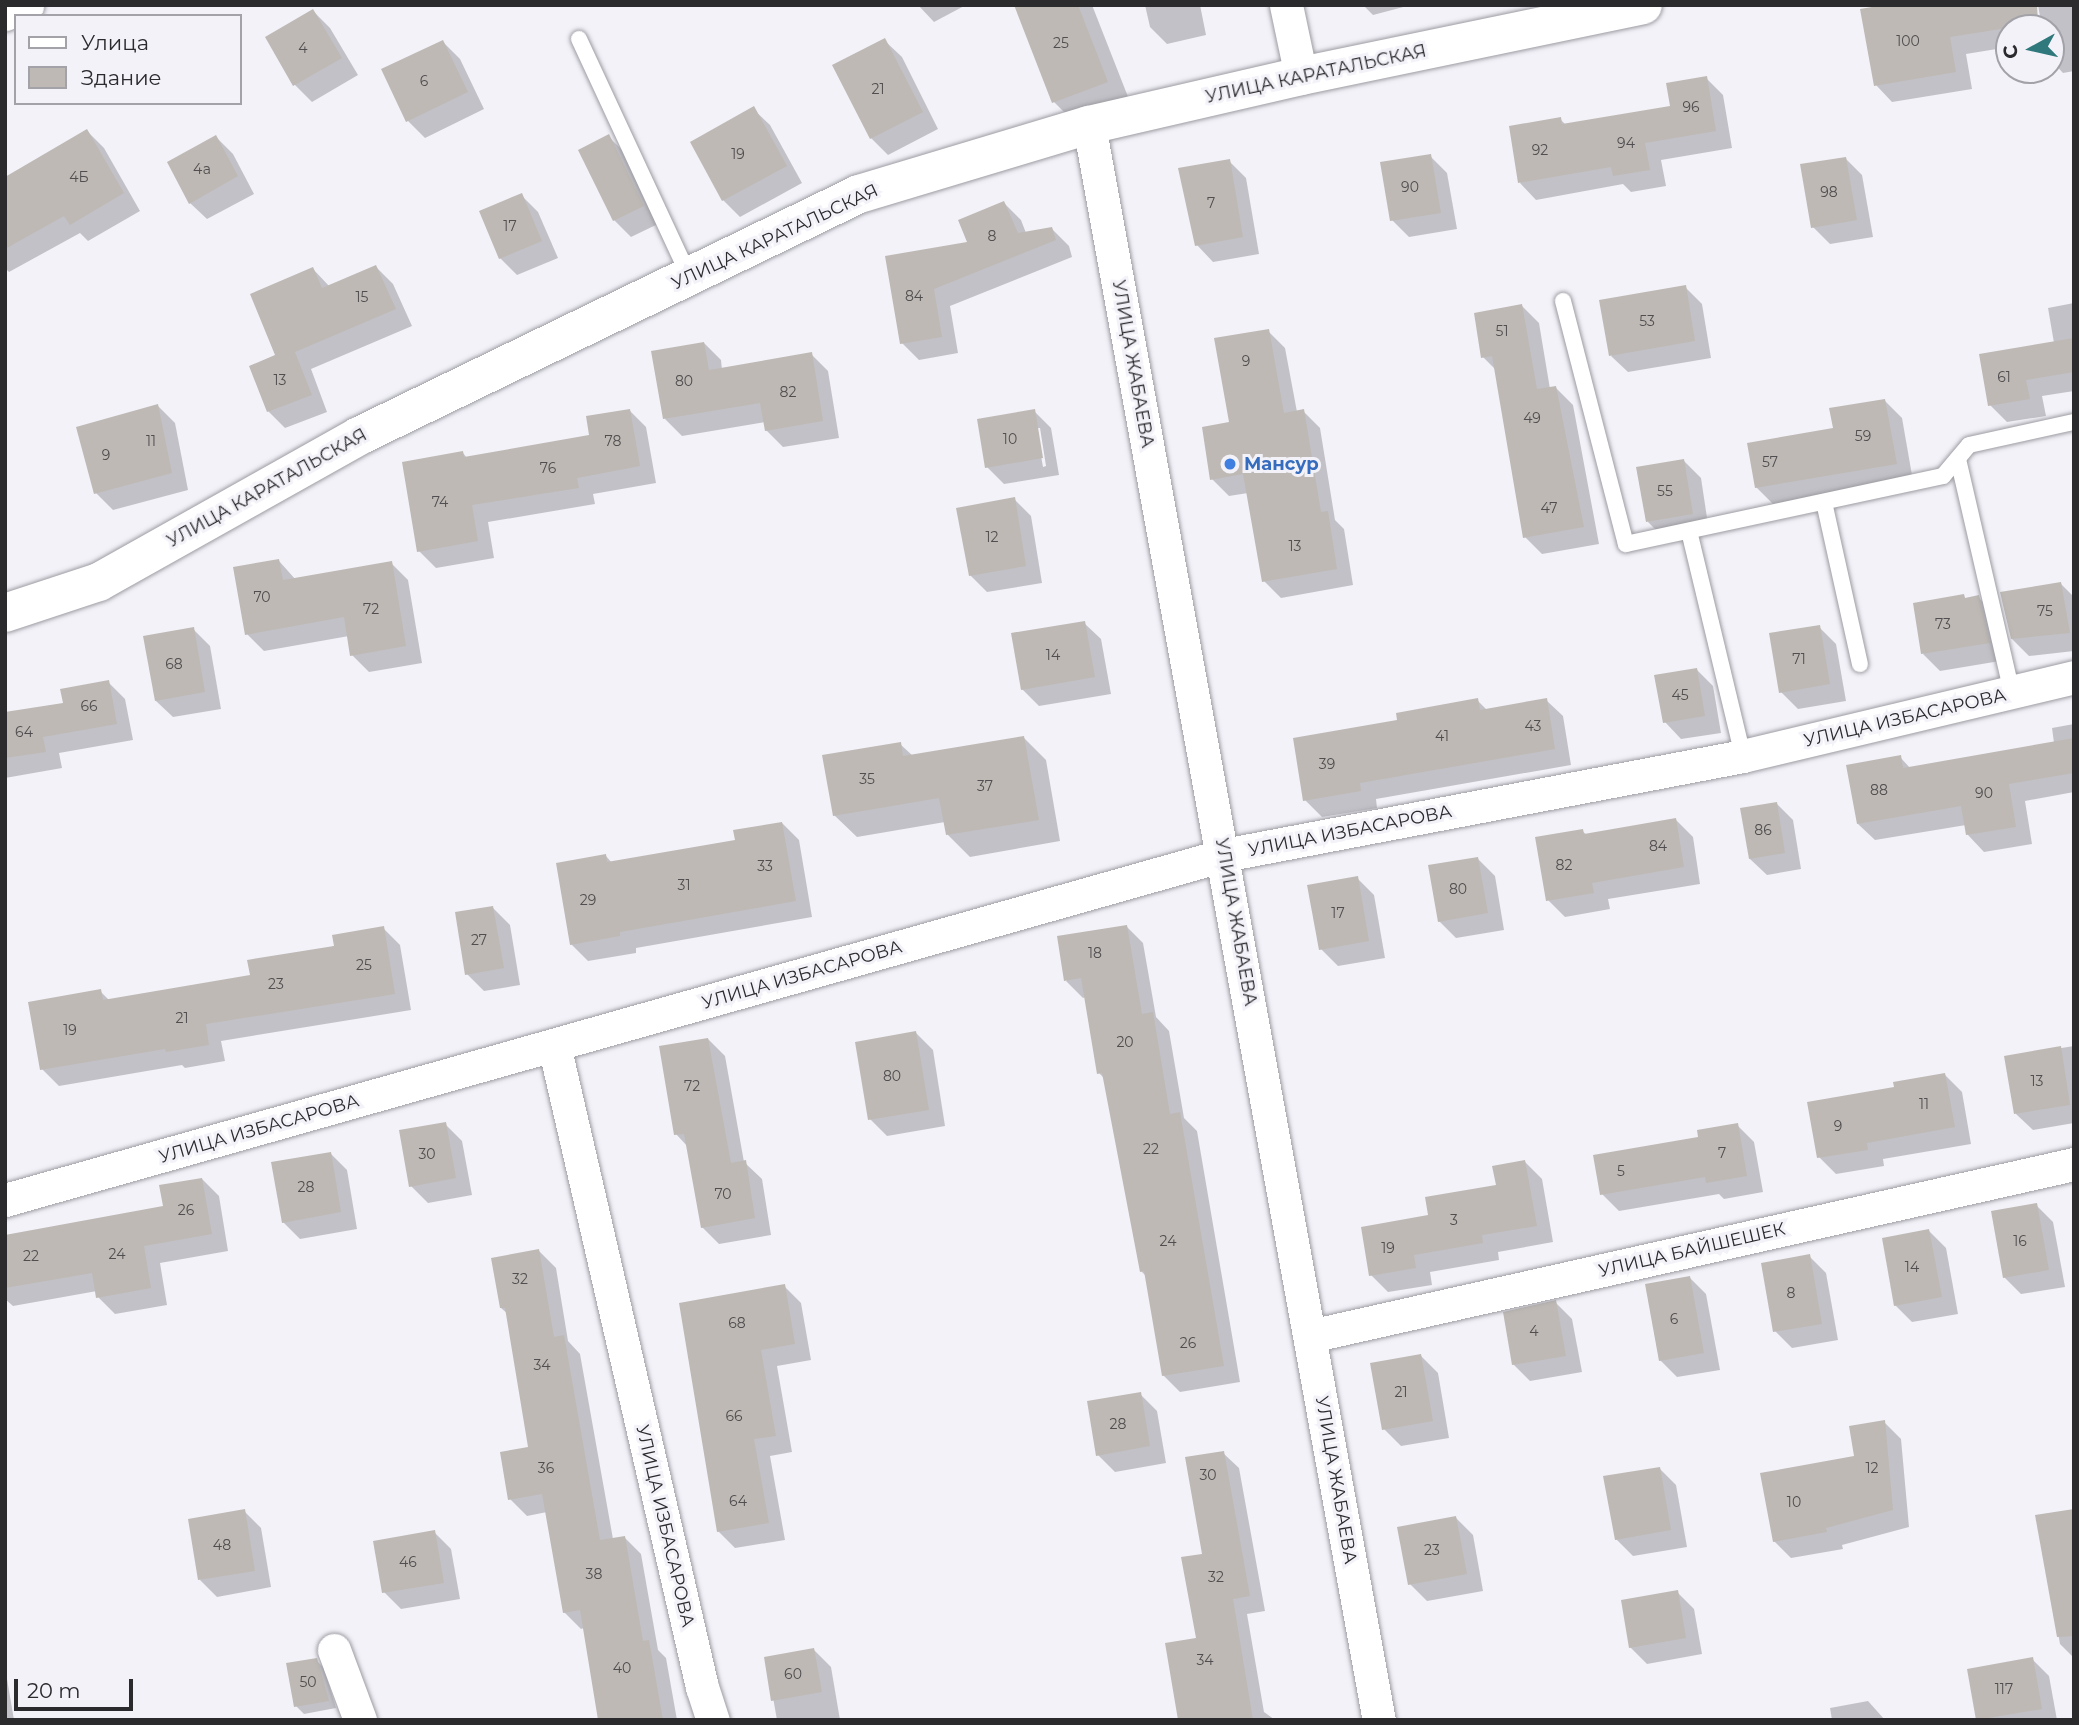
<!DOCTYPE html>
<meta charset="utf-8">
<style>
body{margin:0}
#map{position:relative;width:2079px;height:1725px;overflow:hidden;background:#f3f2f9;font-family:Montserrat,sans-serif}
div>[style]{position:absolute}
.shadow>*{inset:0;background:#0003}
.building>*{inset:0;background:#beb9b4}
.roads{filter:drop-shadow(0 0 2px #9d9ca2) drop-shadow(0 0 2px #9d9ca2)}
.lane>*{height:16px;margin:-8px;padding:0 8px;transform-origin:8px;border-radius:8px;background:#fff}
.street>*{height:33px;margin:-16.5px;padding:0 16.5px;transform-origin:16.5px;border-radius:16.5px;background:#fff}
.secondary>*{height:38px;margin:-19px;padding:0 19px;transform-origin:19px;border-radius:19px;background:#fff}
.dots>*{width:19px;height:19px;translate:-50% -50%;box-sizing:border-box;border:4px solid #f3f2f9;border-radius:50%}
span{translate:-50% -50%;white-space:nowrap;text-align:center;line-height:1.15;-webkit-text-stroke:6px #f3f2f9;paint-order:stroke}
.number-label{font-size:14px;color:#504e50}
.number-label span{-webkit-text-stroke-width:0}
.street-label{font-size:18px;color:#2b2b2e}
.shop-label{font-size:18px;color:#366cbe;font-weight:700}
.left{translate:0 -50%;text-align:left}
.frame{position:absolute;inset:0;border:7px solid #2b2b2e;pointer-events:none}
.legend{position:absolute;left:14px;top:14px;width:228px;height:91px;box-sizing:border-box;background:#f3f2f9;border:2px solid #a3a2a8;margin:0;padding:9px 12px;list-style:none;font-size:21px;color:#2b2b2e}
.legend li{display:flex;align-items:center;gap:14px;height:35px}
.legend b{width:35px;border:2px solid #a3a2a8}
.north{position:absolute;left:1995px;top:14px;width:70px;height:70px;box-sizing:border-box;background:#f3f2f9;border:2px solid #a3a2a8;border-radius:50%;rotate:262deg;font-size:19px;font-weight:700;line-height:28px;text-align:center;color:#2b2b2e}
.north::after{content:'';display:block;margin:auto;width:24px;height:32px;background:#2f787c;clip-path:polygon(50% 0,100% 100%,50% 72%,0 100%)}
.scale{position:absolute;left:14px;top:1679px;width:119px;height:32px;box-sizing:border-box;border:4px solid #2b2b2e;border-top:0;padding-left:9px;font-size:21px;line-height:24px;white-space:nowrap;color:#2b2b2e;-webkit-text-stroke:5px #f3f2f9;paint-order:stroke}
</style>
<div id="map">
<div class="shadow">
<i style="clip-path:polygon(918px 5px,966px 5px,934px 22px)"></i>
<i style="clip-path:polygon(1016px 5px,1092px 5px,1132px 107px,1079px 127px,1054px 102px)"></i>
<i style="clip-path:polygon(1145px 5px,1200px 5px,1206px 35px,1167px 44px,1150px 27px)"></i>
<i style="clip-path:polygon(1363px 5px,1411px 5px,1373px 15px)"></i>
<i style="clip-path:polygon(1894px 5px,2018px 5px,2022px 28px,2009px 28px,2009px 47px,1966px 54px,1972px 89px,1892px 102px,1876px 85px)"></i>
<i style="clip-path:polygon(2038px 5px,2074px 5px,2074px 71px,2063px 73px,2051px 60px,2051px 28px,2042px 28px)"></i>
<i style="clip-path:polygon(313px 11px,330px 28px,358px 75px,312px 102px,295px 85px,267px 38px)"></i>
<i style="clip-path:polygon(885px 41px,902px 57px,938px 129px,888px 155px,871px 138px)"></i>
<i style="clip-path:polygon(443px 42px,460px 59px,484px 109px,425px 138px,408px 121px)"></i>
<i style="clip-path:polygon(1706px 78px,1723px 95px,1732px 148px,1661px 160px,1666px 186px,1631px 192px,1623px 184px,1536px 200px,1520px 183px,1560px 119px,1566px 125px,1672px 107px)"></i>
<i style="clip-path:polygon(753px 109px,770px 125px,802px 183px,740px 217px,723px 200px,692px 143px)"></i>
<i style="clip-path:polygon(87px 131px,104px 148px,140px 211px,88px 241px,80px 233px,9px 272px,5px 268px,5px 175px,8px 177px)"></i>
<i style="clip-path:polygon(608px 136px,625px 153px,660px 223px,631px 237px,614px 220px,580px 150px)"></i>
<i style="clip-path:polygon(216px 137px,233px 154px,254px 194px,207px 219px,190px 203px)"></i>
<i style="clip-path:polygon(1430px 156px,1447px 173px,1457px 229px,1409px 237px,1392px 220px)"></i>
<i style="clip-path:polygon(1845px 158px,1862px 175px,1873px 237px,1830px 244px,1813px 227px)"></i>
<i style="clip-path:polygon(1229px 161px,1246px 178px,1259px 254px,1213px 262px,1197px 245px)"></i>
<i style="clip-path:polygon(521px 195px,538px 212px,558px 258px,517px 275px,500px 258px)"></i>
<i style="clip-path:polygon(1004px 203px,1021px 220px,1026px 233px,1052px 229px,1069px 246px,1072px 257px,950px 306px,958px 353px,919px 360px,902px 343px,887px 257px,970px 243px)"></i>
<i style="clip-path:polygon(376px 267px,393px 284px,412px 326px,311px 369px,327px 412px,285px 428px,268px 411px,278px 356px,313px 269px,330px 287px)"></i>
<i style="clip-path:polygon(1685px 287px,1702px 304px,1711px 358px,1628px 372px,1611px 356px)"></i>
<i style="clip-path:polygon(2074px 303px,2074px 391px,2042px 396px,2046px 416px,2007px 422px,1990px 405px,2054px 343px,2048px 308px)"></i>
<i style="clip-path:polygon(1522px 306px,1539px 323px,1550px 389px,1556px 388px,1573px 405px,1599px 544px,1542px 554px,1525px 537px,1496px 370px,1483px 357px)"></i>
<i style="clip-path:polygon(1268px 331px,1285px 348px,1297px 412px,1303px 411px,1320px 428px,1335px 520px,1344px 529px,1353px 585px,1281px 598px,1264px 581px,1248px 493px,1229px 496px,1212px 479px)"></i>
<i style="clip-path:polygon(704px 343px,721px 360px,722px 370px,811px 354px,828px 371px,839px 438px,783px 447px,766px 430px,765px 422px,682px 436px,665px 419px)"></i>
<i style="clip-path:polygon(1885px 401px,1902px 418px,1913px 481px,1773px 504px,1756px 487px)"></i>
<i style="clip-path:polygon(158px 406px,175px 423px,188px 490px,113px 510px,96px 493px)"></i>
<i style="clip-path:polygon(629px 410px,646px 427px,656px 483px,593px 494px,595px 504px,488px 522px,494px 558px,436px 568px,419px 551px,463px 453px,467px 458px,591px 436px)"></i>
<i style="clip-path:polygon(evenodd,1034px 411px,1051px 428px,1059px 475px,1004px 484px,987px 467px,1034px 411px,1036px 428px,1040px 428px,1046px 466px,1043px 467px,1036px 428px)"></i>
<i style="clip-path:polygon(1684px 461px,1701px 478px,1709px 531px,1665px 539px,1648px 522px)"></i>
<i style="clip-path:polygon(1014px 499px,1031px 516px,1042px 583px,987px 592px,970px 575px)"></i>
<i style="clip-path:polygon(279px 561px,296px 580px,391px 563px,408px 580px,422px 663px,369px 672px,352px 655px,349px 636px,264px 651px,247px 634px)"></i>
<i style="clip-path:polygon(2061px 584px,2074px 597px,2074px 651px,2029px 656px,2012px 639px)"></i>
<i style="clip-path:polygon(1963px 596px,1966px 599px,1978px 597px,1995px 614px,2006px 660px,1940px 671px,1923px 654px)"></i>
<i style="clip-path:polygon(1084px 623px,1101px 639px,1111px 694px,1039px 706px,1022px 689px)"></i>
<i style="clip-path:polygon(1819px 627px,1836px 644px,1846px 701px,1798px 709px,1781px 692px)"></i>
<i style="clip-path:polygon(193px 629px,210px 646px,221px 709px,173px 717px,156px 701px)"></i>
<i style="clip-path:polygon(1696px 669px,1713px 686px,1721px 733px,1681px 739px,1665px 722px)"></i>
<i style="clip-path:polygon(108px 682px,125px 699px,133px 740px,59px 753px,62px 768px,5px 778px,5px 714px,65px 704px)"></i>
<i style="clip-path:polygon(1477px 700px,1487px 710px,1546px 700px,1563px 716px,1571px 765px,1376px 799px,1377px 808px,1322px 817px,1305px 800px,1399px 722px)"></i>
<i style="clip-path:polygon(2074px 724px,2074px 792px,2025px 801px,2032px 844px,1984px 852px,1968px 835px,1966px 825px,1875px 840px,1858px 824px,1900px 757px,1911px 769px,2054px 743px,2052px 728px)"></i>
<i style="clip-path:polygon(1024px 738px,1046px 760px,1060px 841px,970px 857px,948px 835px,945px 822px,857px 837px,834px 815px,900px 744px,913px 756px)"></i>
<i style="clip-path:polygon(1776px 803px,1793px 820px,1801px 869px,1767px 875px,1750px 859px)"></i>
<i style="clip-path:polygon(1676px 820px,1693px 837px,1700px 884px,1608px 899px,1610px 909px,1565px 917px,1548px 900px,1582px 831px,1587px 835px)"></i>
<i style="clip-path:polygon(782px 823px,799px 840px,812px 917px,636px 948px,636px 953px,588px 961px,571px 944px,606px 856px,612px 863px,737px 841px)"></i>
<i style="clip-path:polygon(1478px 859px,1495px 876px,1504px 930px,1456px 938px,1439px 921px)"></i>
<i style="clip-path:polygon(1357px 878px,1374px 895px,1385px 958px,1338px 966px,1321px 949px)"></i>
<i style="clip-path:polygon(493px 908px,510px 925px,520px 985px,484px 991px,467px 974px)"></i>
<i style="clip-path:polygon(1126px 926px,1143px 943px,1156px 1017px,1169px 1031px,1184px 1118px,1197px 1131px,1240px 1382px,1180px 1392px,1163px 1375px,1147px 1277px,1141px 1271px,1105px 1079px,1099px 1073px,1086px 997px,1083px 998px,1066px 981px)"></i>
<i style="clip-path:polygon(383px 928px,400px 945px,411px 1010px,221px 1041px,225px 1061px,185px 1068px,182px 1065px,59px 1086px,42px 1069px,100px 991px,110px 1001px,252px 976px)"></i>
<i style="clip-path:polygon(916px 1033px,933px 1050px,945px 1126px,887px 1136px,870px 1119px)"></i>
<i style="clip-path:polygon(708px 1039px,725px 1056px,744px 1162px,762px 1179px,771px 1235px,719px 1244px,702px 1227px,688px 1147px,676px 1134px)"></i>
<i style="clip-path:polygon(2074px 1046px,2074px 1123px,2033px 1130px,2016px 1114px,2006px 1057px)"></i>
<i style="clip-path:polygon(1945px 1075px,1962px 1092px,1971px 1144px,1883px 1159px,1884px 1166px,1836px 1174px,1819px 1157px)"></i>
<i style="clip-path:polygon(445px 1124px,462px 1141px,472px 1195px,428px 1203px,411px 1186px)"></i>
<i style="clip-path:polygon(1737px 1125px,1754px 1142px,1763px 1192px,1724px 1199px,1719px 1194px,1619px 1211px,1602px 1194px,1700px 1139px)"></i>
<i style="clip-path:polygon(330px 1153px,347px 1170px,357px 1229px,300px 1239px,283px 1222px)"></i>
<i style="clip-path:polygon(1525px 1162px,1542px 1179px,1553px 1242px,1498px 1252px,1499px 1260px,1430px 1272px,1432px 1285px,1388px 1292px,1371px 1275px,1430px 1217px,1498px 1186px)"></i>
<i style="clip-path:polygon(202px 1179px,219px 1196px,228px 1251px,160px 1263px,167px 1305px,115px 1314px,98px 1297px,97px 1291px,13px 1306px,5px 1299px,5px 1236px,165px 1207px)"></i>
<i style="clip-path:polygon(2036px 1205px,2053px 1222px,2065px 1287px,2021px 1294px,2004px 1277px)"></i>
<i style="clip-path:polygon(1929px 1231px,1946px 1248px,1958px 1314px,1912px 1322px,1895px 1305px)"></i>
<i style="clip-path:polygon(539px 1251px,556px 1268px,568px 1341px,580px 1354px,613px 1539px,624px 1537px,641px 1554px,658px 1650px,666px 1658px,677px 1720px,600px 1720px,584px 1628px,581px 1629px,564px 1612px,547px 1512px,527px 1516px,510px 1499px,530px 1448px,508px 1314px,501px 1308px)"></i>
<i style="clip-path:polygon(1809px 1256px,1826px 1273px,1838px 1340px,1792px 1348px,1775px 1331px)"></i>
<i style="clip-path:polygon(1689px 1277px,1706px 1294px,1720px 1370px,1677px 1377px,1660px 1360px)"></i>
<i style="clip-path:polygon(784px 1286px,801px 1303px,811px 1360px,777px 1366px,792px 1452px,770px 1456px,785px 1540px,735px 1548px,718px 1531px,681px 1304px)"></i>
<i style="clip-path:polygon(1555px 1302px,1572px 1319px,1582px 1372px,1530px 1381px,1513px 1364px)"></i>
<i style="clip-path:polygon(1421px 1356px,1438px 1373px,1449px 1438px,1401px 1446px,1384px 1429px)"></i>
<i style="clip-path:polygon(1140px 1394px,1157px 1411px,1166px 1463px,1115px 1472px,1098px 1455px)"></i>
<i style="clip-path:polygon(1884px 1422px,1901px 1439px,1909px 1527px,1842px 1545px,1843px 1549px,1791px 1558px,1774px 1541px,1856px 1458px)"></i>
<i style="clip-path:polygon(1223px 1453px,1239px 1468px,1265px 1611px,1247px 1614px,1264px 1712px,1275px 1720px,1210px 1720px,1198px 1639px,1204px 1555px)"></i>
<i style="clip-path:polygon(1659px 1468px,1676px 1485px,1687px 1547px,1633px 1556px,1616px 1539px)"></i>
<i style="clip-path:polygon(2074px 1510px,2074px 1658px,2060px 1644px,2038px 1517px)"></i>
<i style="clip-path:polygon(244px 1511px,261px 1528px,271px 1587px,217px 1597px,200px 1580px)"></i>
<i style="clip-path:polygon(1456px 1518px,1473px 1535px,1483px 1591px,1427px 1601px,1410px 1584px)"></i>
<i style="clip-path:polygon(434px 1532px,451px 1549px,460px 1599px,401px 1609px,384px 1592px)"></i>
<i style="clip-path:polygon(1677px 1592px,1694px 1609px,1702px 1654px,1647px 1664px,1630px 1647px)"></i>
<i style="clip-path:polygon(814px 1650px,831px 1667px,840px 1720px,777px 1720px,766px 1658px)"></i>
<i style="clip-path:polygon(2032px 1659px,2049px 1676px,2057px 1720px,1978px 1720px,1969px 1670px)"></i>
<i style="clip-path:polygon(316px 1660px,324px 1668px,336px 1708px,304px 1714px,296px 1706px)"></i>
<i style="clip-path:polygon(6px 1673px,14px 1720px,5px 1720px)"></i>
<i style="clip-path:polygon(1868px 1701px,1885px 1720px,1832px 1720px,1830px 1708px)"></i>
</div>
<div class="building">
<i style="clip-path:polygon(1014px 5px,1078px 5px,1108px 82px,1052px 103px)"></i>
<i style="clip-path:polygon(1884px 5px,2037px 5px,2038px 23px,1950px 37px,1956px 72px,1874px 86px,1860px 9px)"></i>
<i style="clip-path:polygon(313px 9px,342px 58px,293px 86px,265px 37px)"></i>
<i style="clip-path:polygon(885px 38px,923px 112px,870px 139px,832px 65px)"></i>
<i style="clip-path:polygon(443px 40px,468px 92px,406px 122px,381px 69px)"></i>
<i style="clip-path:polygon(1707px 76px,1716px 131px,1645px 143px,1650px 170px,1613px 176px,1611px 167px,1518px 183px,1509px 126px,1561px 117px,1562px 124px,1670px 106px,1666px 83px)"></i>
<i style="clip-path:polygon(754px 106px,787px 166px,722px 201px,690px 142px)"></i>
<i style="clip-path:polygon(87px 129px,124px 193px,70px 225px,64px 216px,5px 249px,5px 177px)"></i>
<i style="clip-path:polygon(609px 134px,644px 206px,613px 221px,578px 150px)"></i>
<i style="clip-path:polygon(216px 135px,238px 176px,189px 204px,167px 162px)"></i>
<i style="clip-path:polygon(1431px 154px,1441px 213px,1390px 221px,1380px 162px)"></i>
<i style="clip-path:polygon(1846px 157px,1857px 220px,1811px 228px,1800px 164px)"></i>
<i style="clip-path:polygon(1230px 159px,1243px 237px,1195px 246px,1178px 168px)"></i>
<i style="clip-path:polygon(522px 193px,542px 241px,499px 259px,479px 211px)"></i>
<i style="clip-path:polygon(1004px 201px,1018px 233px,1052px 227px,1056px 240px,934px 289px,942px 337px,900px 344px,885px 256px,967px 242px,958px 220px)"></i>
<i style="clip-path:polygon(376px 265px,396px 309px,295px 352px,312px 395px,267px 412px,249px 366px,275px 355px,250px 294px,313px 267px,322px 288px)"></i>
<i style="clip-path:polygon(1686px 285px,1695px 341px,1609px 356px,1599px 300px)"></i>
<i style="clip-path:polygon(1522px 304px,1537px 389px,1556px 386px,1584px 527px,1523px 538px,1492px 356px,1481px 358px,1474px 313px)"></i>
<i style="clip-path:polygon(1269px 329px,1284px 413px,1304px 409px,1321px 512px,1328px 511px,1337px 569px,1262px 582px,1243px 474px,1210px 480px,1202px 427px,1229px 422px,1214px 338px)"></i>
<i style="clip-path:polygon(2074px 338px,2074px 372px,2026px 380px,2030px 399px,1988px 406px,1979px 354px)"></i>
<i style="clip-path:polygon(704px 342px,709px 370px,812px 352px,823px 421px,765px 431px,760px 403px,663px 419px,651px 351px)"></i>
<i style="clip-path:polygon(1885px 399px,1897px 464px,1755px 488px,1747px 443px,1833px 428px,1829px 408px)"></i>
<i style="clip-path:polygon(158px 404px,172px 473px,94px 494px,76px 427px)"></i>
<i style="clip-path:polygon(630px 409px,640px 466px,577px 478px,579px 488px,472px 505px,478px 541px,417px 552px,402px 462px,463px 451px,464px 457px,589px 435px,586px 416px)"></i>
<i style="clip-path:polygon(1035px 409px,1043px 458px,985px 468px,977px 419px)"></i>
<i style="clip-path:polygon(1684px 459px,1693px 514px,1646px 522px,1636px 467px)"></i>
<i style="clip-path:polygon(1015px 497px,1026px 566px,969px 576px,956px 508px)"></i>
<i style="clip-path:polygon(279px 559px,283px 580px,392px 561px,406px 646px,350px 656px,344px 617px,245px 635px,233px 567px)"></i>
<i style="clip-path:polygon(2061px 582px,2070px 633px,2011px 639px,2000px 592px)"></i>
<i style="clip-path:polygon(1964px 594px,1965px 598px,1979px 595px,1990px 643px,1921px 654px,1913px 603px)"></i>
<i style="clip-path:polygon(1085px 621px,1095px 677px,1021px 690px,1011px 633px)"></i>
<i style="clip-path:polygon(1820px 625px,1830px 684px,1779px 693px,1769px 633px)"></i>
<i style="clip-path:polygon(194px 627px,205px 692px,155px 701px,143px 636px)"></i>
<i style="clip-path:polygon(1697px 668px,1705px 716px,1663px 723px,1654px 675px)"></i>
<i style="clip-path:polygon(109px 680px,117px 724px,43px 737px,46px 752px,5px 758px,5px 712px,63px 703px,60px 689px)"></i>
<i style="clip-path:polygon(1478px 698px,1480px 710px,1547px 698px,1555px 749px,1360px 783px,1361px 791px,1303px 801px,1293px 738px,1397px 720px,1396px 713px)"></i>
<i style="clip-path:polygon(1024px 736px,1039px 820px,946px 835px,939px 798px,833px 816px,822px 755px,901px 742px,903px 756px)"></i>
<i style="clip-path:polygon(2074px 738px,2074px 773px,2009px 784px,2016px 827px,1966px 835px,1961px 806px,1857px 824px,1846px 765px,1901px 755px,1903px 768px)"></i>
<i style="clip-path:polygon(1777px 802px,1785px 853px,1749px 859px,1740px 808px)"></i>
<i style="clip-path:polygon(1676px 818px,1684px 867px,1592px 883px,1594px 893px,1546px 901px,1535px 837px,1583px 829px,1584px 834px)"></i>
<i style="clip-path:polygon(782px 822px,796px 901px,620px 932px,620px 936px,570px 945px,556px 863px,606px 854px,607px 862px,735px 840px,733px 830px)"></i>
<i style="clip-path:polygon(1478px 857px,1488px 913px,1438px 922px,1428px 865px)"></i>
<i style="clip-path:polygon(1358px 876px,1369px 941px,1319px 950px,1307px 885px)"></i>
<i style="clip-path:polygon(493px 906px,504px 968px,465px 975px,455px 912px)"></i>
<i style="clip-path:polygon(1127px 925px,1142px 1014px,1153px 1012px,1170px 1114px,1180px 1112px,1224px 1366px,1162px 1376px,1144px 1271px,1140px 1272px,1102px 1073px,1097px 1074px,1081px 978px,1064px 981px,1057px 936px)"></i>
<i style="clip-path:polygon(384px 926px,395px 994px,206px 1024px,209px 1045px,166px 1052px,165px 1049px,40px 1070px,28px 1002px,101px 989px,103px 1000px,250px 975px,247px 960px,334px 946px,332px 935px)"></i>
<i style="clip-path:polygon(916px 1031px,929px 1110px,868px 1120px,855px 1042px)"></i>
<i style="clip-path:polygon(708px 1038px,731px 1163px,746px 1160px,755px 1218px,701px 1228px,684px 1134px,674px 1135px,659px 1046px)"></i>
<i style="clip-path:polygon(2061px 1046px,2070px 1105px,2014px 1114px,2004px 1056px)"></i>
<i style="clip-path:polygon(1945px 1073px,1955px 1127px,1867px 1143px,1868px 1150px,1817px 1158px,1807px 1102px,1894px 1087px,1893px 1082px)"></i>
<i style="clip-path:polygon(446px 1122px,456px 1178px,409px 1187px,399px 1130px)"></i>
<i style="clip-path:polygon(1738px 1123px,1747px 1176px,1706px 1183px,1705px 1177px,1600px 1195px,1593px 1155px,1698px 1137px,1697px 1130px)"></i>
<i style="clip-path:polygon(331px 1152px,341px 1212px,282px 1223px,271px 1162px)"></i>
<i style="clip-path:polygon(1525px 1160px,1537px 1226px,1482px 1235px,1483px 1243px,1414px 1255px,1416px 1268px,1369px 1276px,1361px 1227px,1428px 1215px,1425px 1197px,1496px 1185px,1492px 1166px)"></i>
<i style="clip-path:polygon(202px 1178px,212px 1234px,144px 1246px,151px 1288px,96px 1298px,92px 1273px,5px 1288px,5px 1235px,163px 1206px,159px 1185px)"></i>
<i style="clip-path:polygon(2037px 1203px,2049px 1270px,2003px 1278px,1991px 1211px)"></i>
<i style="clip-path:polygon(1929px 1229px,1942px 1297px,1894px 1306px,1882px 1238px)"></i>
<i style="clip-path:polygon(539px 1249px,554px 1337px,564px 1335px,600px 1540px,625px 1536px,643px 1641px,649px 1640px,663px 1720px,598px 1720px,580px 1610px,563px 1613px,542px 1494px,508px 1500px,500px 1452px,528px 1447px,505px 1308px,500px 1308px,491px 1258px)"></i>
<i style="clip-path:polygon(1810px 1254px,1822px 1324px,1773px 1332px,1761px 1263px)"></i>
<i style="clip-path:polygon(1690px 1276px,1704px 1353px,1659px 1361px,1645px 1284px)"></i>
<i style="clip-path:polygon(785px 1284px,795px 1344px,761px 1350px,776px 1436px,754px 1439px,769px 1523px,717px 1532px,679px 1303px)"></i>
<i style="clip-path:polygon(1556px 1300px,1566px 1356px,1512px 1365px,1503px 1312px)"></i>
<i style="clip-path:polygon(1421px 1354px,1433px 1421px,1382px 1430px,1370px 1363px)"></i>
<i style="clip-path:polygon(1141px 1392px,1150px 1446px,1096px 1456px,1087px 1401px)"></i>
<i style="clip-path:polygon(1885px 1420px,1893px 1510px,1826px 1528px,1827px 1532px,1773px 1542px,1760px 1473px,1854px 1456px,1849px 1426px)"></i>
<i style="clip-path:polygon(1224px 1451px,1250px 1596px,1233px 1599px,1253px 1720px,1178px 1720px,1165px 1643px,1196px 1638px,1181px 1557px,1202px 1554px,1185px 1457px)"></i>
<i style="clip-path:polygon(1660px 1467px,1671px 1530px,1615px 1540px,1603px 1476px)"></i>
<i style="clip-path:polygon(245px 1509px,255px 1571px,198px 1580px,188px 1519px)"></i>
<i style="clip-path:polygon(2074px 1509px,2074px 1636px,2057px 1637px,2035px 1515px)"></i>
<i style="clip-path:polygon(1456px 1516px,1467px 1574px,1408px 1585px,1397px 1527px)"></i>
<i style="clip-path:polygon(435px 1530px,444px 1583px,382px 1593px,373px 1541px)"></i>
<i style="clip-path:polygon(1678px 1590px,1686px 1638px,1629px 1648px,1621px 1600px)"></i>
<i style="clip-path:polygon(814px 1648px,822px 1692px,771px 1701px,764px 1657px)"></i>
<i style="clip-path:polygon(2033px 1657px,2042px 1709px,1976px 1720px,1967px 1669px)"></i>
<i style="clip-path:polygon(317px 1658px,329px 1701px,294px 1707px,286px 1663px)"></i>
</div>
<div class="roads">
<div class="lane">
<i style="left:579px;top:39px;width:261px;rotate:65.1deg"></i>
<i style="left:1563px;top:301px;width:251px;rotate:75.5deg"></i>
<i style="left:1626px;top:544px;width:324px;rotate:-12.1deg"></i>
<i style="left:1943px;top:476px;width:40px;rotate:-50deg"></i>
<i style="left:1969px;top:445px;width:107px;rotate:-12.4deg"></i>
<i style="left:1958px;top:459px;width:239px;rotate:77deg"></i>
<i style="left:1824px;top:502px;width:166px;rotate:77.5deg"></i>
<i style="left:1689px;top:531px;width:231px;rotate:76.5deg"></i>
</div>
<div class="street">
<i style="left:1286px;top:5px;width:73px;rotate:78.1deg"></i>
<i style="left:5px;top:14px;width:24px;rotate:-22deg"></i>
<i style="left:1089px;top:125px;width:1621px;rotate:79.7deg"></i>
<i style="left:554px;top:1045px;width:659px;rotate:77.02deg"></i>
<i style="left:702px;top:1687px;width:35px;rotate:72deg"></i>
<i style="left:5px;top:1200px;width:1267px;rotate:-15.8deg"></i>
<i style="left:1224px;top:855px;width:528px;rotate:-10.8deg"></i>
<i style="left:1743px;top:756px;width:340px;rotate:-13.4deg"></i>
<i style="left:1310px;top:1336px;width:783px;rotate:-12.69deg"></i>
<i style="left:334px;top:1650px;width:75px;rotate:69.6deg"></i>
</div>
<div class="secondary">
<i style="left:5px;top:613px;width:99px;rotate:-18.3deg"></i>
<i style="left:99px;top:582px;width:298px;rotate:-29.3deg"></i>
<i style="left:359px;top:436px;width:555px;rotate:-25.83deg"></i>
<i style="left:859px;top:194px;width:240px;rotate:-16.7deg"></i>
<i style="left:1089px;top:125px;width:218px;rotate:-13deg"></i>
<i style="left:1301px;top:76px;width:349px;rotate:-11.7deg"></i>
</div>
</div>
<div class="dots">
<i style="left:1230px;top:464px;background:#3f7fe0"></i>
</div>
<div class="number-label">
<span style="left:1908px;top:41px">100</span>
<span style="left:1061px;top:43px">25</span>
<span style="left:303px;top:48px">4</span>
<span style="left:424px;top:81px">6</span>
<span style="left:878px;top:89px">21</span>
<span style="left:1691px;top:107px">96</span>
<span style="left:1626px;top:143px">94</span>
<span style="left:1540px;top:150px">92</span>
<span style="left:738px;top:154px">19</span>
<span style="left:202px;top:169px">4а</span>
<span style="left:79px;top:177px">4Б</span>
<span style="left:1410px;top:187px">90</span>
<span style="left:1829px;top:192px">98</span>
<span style="left:1211px;top:203px">7</span>
<span style="left:510px;top:226px">17</span>
<span style="left:992px;top:236px">8</span>
<span style="left:914px;top:296px">84</span>
<span style="left:362px;top:297px">15</span>
<span style="left:1647px;top:321px">53</span>
<span style="left:1502px;top:331px">51</span>
<span style="left:1246px;top:361px">9</span>
<span style="left:2004px;top:377px">61</span>
<span style="left:280px;top:380px">13</span>
<span style="left:684px;top:381px">80</span>
<span style="left:788px;top:392px">82</span>
<span style="left:1532px;top:418px">49</span>
<span style="left:1863px;top:436px">59</span>
<span style="left:1010px;top:439px">10</span>
<span style="left:151px;top:441px">11</span>
<span style="left:613px;top:441px">78</span>
<span style="left:106px;top:455px">9</span>
<span style="left:1770px;top:462px">57</span>
<span style="left:548px;top:468px">76</span>
<span style="left:1665px;top:491px">55</span>
<span style="left:440px;top:502px">74</span>
<span style="left:1549px;top:508px">47</span>
<span style="left:992px;top:537px">12</span>
<span style="left:1295px;top:546px">13</span>
<span style="left:262px;top:597px">70</span>
<span style="left:371px;top:609px">72</span>
<span style="left:2045px;top:611px">75</span>
<span style="left:1943px;top:624px">73</span>
<span style="left:1053px;top:655px">14</span>
<span style="left:1799px;top:659px">71</span>
<span style="left:174px;top:664px">68</span>
<span style="left:1680px;top:695px">45</span>
<span style="left:89px;top:706px">66</span>
<span style="left:1533px;top:726px">43</span>
<span style="left:24px;top:732px">64</span>
<span style="left:1442px;top:736px">41</span>
<span style="left:1327px;top:764px">39</span>
<span style="left:867px;top:779px">35</span>
<span style="left:985px;top:786px">37</span>
<span style="left:1879px;top:790px">88</span>
<span style="left:1984px;top:793px">90</span>
<span style="left:1763px;top:830px">86</span>
<span style="left:1658px;top:846px">84</span>
<span style="left:1564px;top:865px">82</span>
<span style="left:765px;top:866px">33</span>
<span style="left:684px;top:885px">31</span>
<span style="left:1458px;top:889px">80</span>
<span style="left:588px;top:900px">29</span>
<span style="left:1338px;top:913px">17</span>
<span style="left:479px;top:940px">27</span>
<span style="left:1095px;top:953px">18</span>
<span style="left:364px;top:965px">25</span>
<span style="left:276px;top:984px">23</span>
<span style="left:182px;top:1018px">21</span>
<span style="left:70px;top:1030px">19</span>
<span style="left:1125px;top:1042px">20</span>
<span style="left:892px;top:1076px">80</span>
<span style="left:2037px;top:1081px">13</span>
<span style="left:692px;top:1086px">72</span>
<span style="left:1924px;top:1104px">11</span>
<span style="left:1838px;top:1126px">9</span>
<span style="left:1151px;top:1149px">22</span>
<span style="left:1722px;top:1153px">7</span>
<span style="left:427px;top:1154px">30</span>
<span style="left:1621px;top:1171px">5</span>
<span style="left:306px;top:1187px">28</span>
<span style="left:723px;top:1194px">70</span>
<span style="left:186px;top:1210px">26</span>
<span style="left:1454px;top:1220px">3</span>
<span style="left:1168px;top:1241px">24</span>
<span style="left:2020px;top:1241px">16</span>
<span style="left:1388px;top:1248px">19</span>
<span style="left:117px;top:1254px">24</span>
<span style="left:31px;top:1256px">22</span>
<span style="left:1912px;top:1267px">14</span>
<span style="left:520px;top:1279px">32</span>
<span style="left:1791px;top:1293px">8</span>
<span style="left:1674px;top:1319px">6</span>
<span style="left:737px;top:1323px">68</span>
<span style="left:1534px;top:1331px">4</span>
<span style="left:1188px;top:1343px">26</span>
<span style="left:542px;top:1365px">34</span>
<span style="left:1401px;top:1392px">21</span>
<span style="left:734px;top:1416px">66</span>
<span style="left:1118px;top:1424px">28</span>
<span style="left:546px;top:1468px">36</span>
<span style="left:1872px;top:1468px">12</span>
<span style="left:1208px;top:1475px">30</span>
<span style="left:738px;top:1501px">64</span>
<span style="left:1794px;top:1502px">10</span>
<span style="left:222px;top:1545px">48</span>
<span style="left:1432px;top:1550px">23</span>
<span style="left:408px;top:1562px">46</span>
<span style="left:594px;top:1574px">38</span>
<span style="left:1216px;top:1577px">32</span>
<span style="left:1205px;top:1660px">34</span>
<span style="left:622px;top:1668px">40</span>
<span style="left:793px;top:1674px">60</span>
<span style="left:308px;top:1682px">50</span>
<span style="left:2004px;top:1689px">117</span>
</div>
<div class="street-label">
<span style="left:1316px;top:74px;rotate:-12deg">УЛИЦА КАРАТАЛЬСКАЯ</span>
<span style="left:775px;top:237px;rotate:-25deg">УЛИЦА КАРАТАЛЬСКАЯ</span>
<span style="left:1133px;top:364px;rotate:80deg">УЛИЦА ЖАБАЕВА</span>
<span style="left:267px;top:488px;rotate:-29deg">УЛИЦА КАРАТАЛЬСКАЯ</span>
<span style="left:1905px;top:718px;rotate:-13deg">УЛИЦА ИЗБАСАРОВА</span>
<span style="left:1350px;top:831px;rotate:-11deg">УЛИЦА ИЗБАСАРОВА</span>
<span style="left:1236px;top:922px;rotate:80deg">УЛИЦА ЖАБАЕВА</span>
<span style="left:802px;top:975px;rotate:-16deg">УЛИЦА ИЗБАСАРОВА</span>
<span style="left:259px;top:1129px;rotate:-16deg">УЛИЦА ИЗБАСАРОВА</span>
<span style="left:1692px;top:1250px;rotate:-13deg">УЛИЦА БАЙШЕШЕК</span>
<span style="left:1336px;top:1480px;rotate:80deg">УЛИЦА ЖАБАЕВА</span>
<span style="left:665px;top:1526px;rotate:77deg">УЛИЦА ИЗБАСАРОВА</span>
</div>
<div class="shop-label">
<span class="left" style="left:1244px;top:464px">Мансур</span>
</div>
<div class="frame"></div>
<ul class="legend">
<li><b style="height:9px;background:#fff"></b>Улица</li>
<li><b style="height:19px;background:#beb9b4"></b>Здание</li>
</ul>
<div class="north">С</div>
<div class="scale">20 m</div>
</div>
